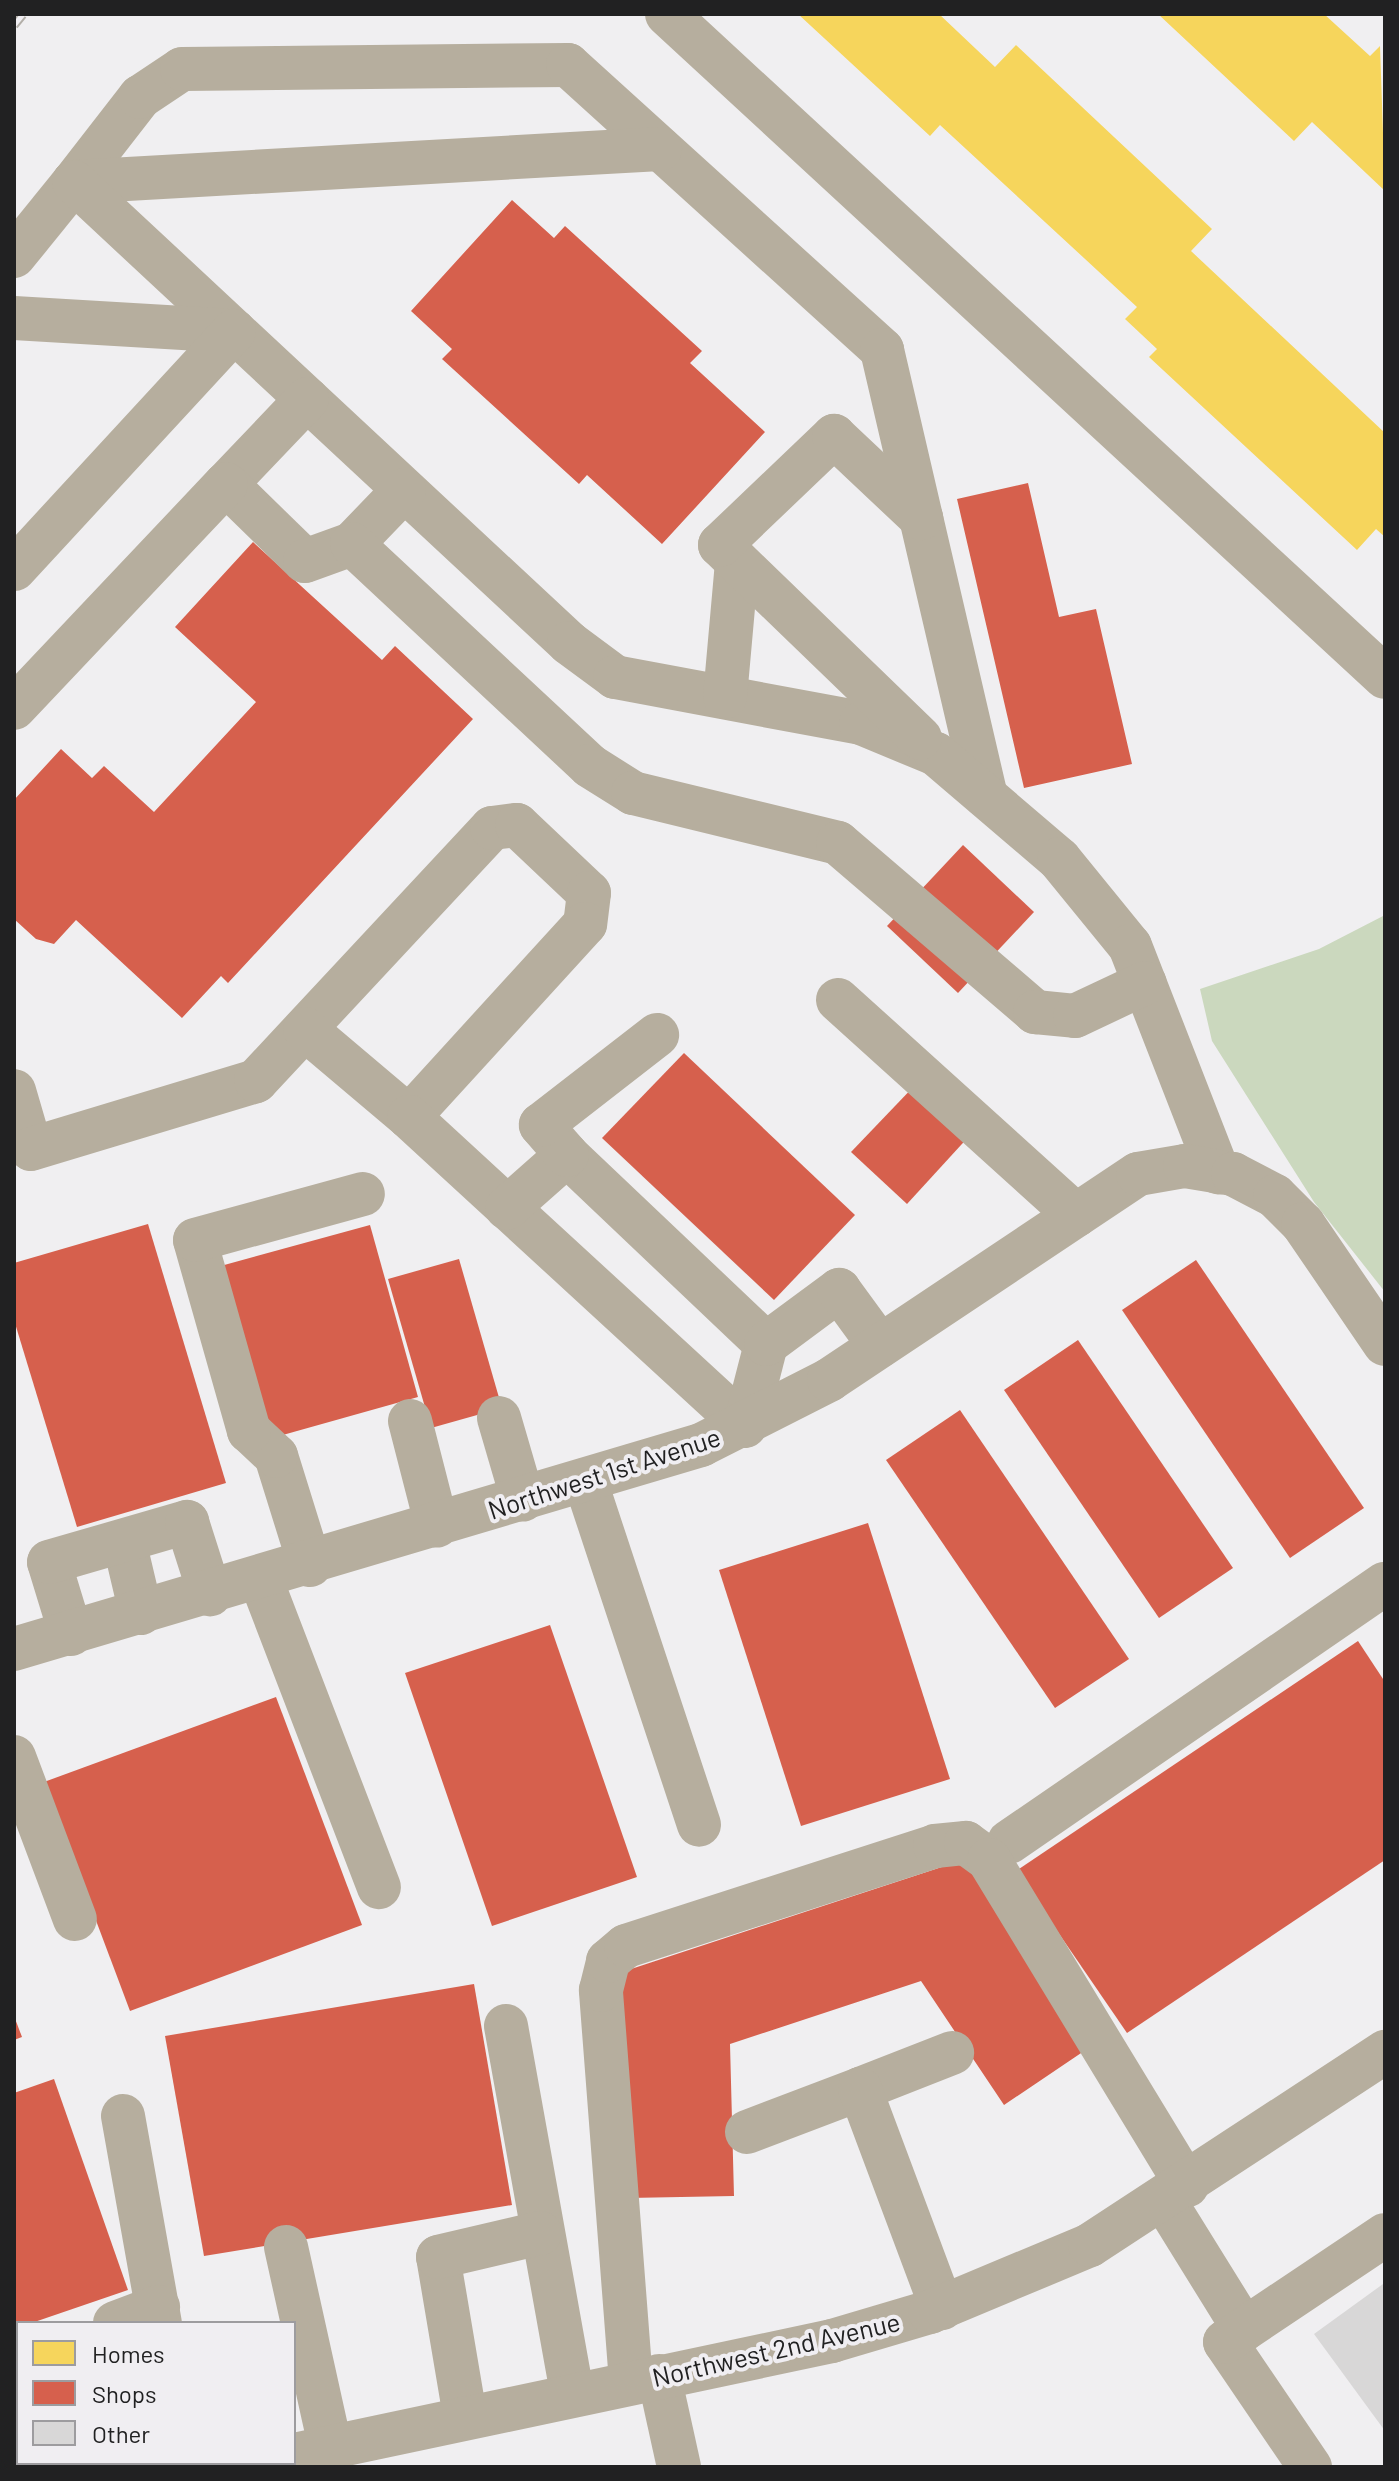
<!DOCTYPE html>
<style>
body{margin:0}
#map{position:relative;width:1399px;height:2481px;overflow:hidden;background:#f0eff1;font-family:Barlow,sans-serif}
div>[style]{position:absolute}
.green>*{inset:0;background:#cbd8be}
.homes>*{inset:0;background:#f6d55c}
.shops>*{inset:0;background:#d6604d}
.building>*{inset:0;background:#d8d7d7}
.minor>*{height:44px;margin:-22px;padding:0 22px;transform-origin:22px;border-radius:22px;background:#b6ae9e}
.rail>*{height:9px;margin-top:-4.5px;transform-origin:0;background:repeating-linear-gradient(90deg,#f0eef2 0 18px,#b2aea8 0 36px);box-sizing:border-box;border-block:2px solid #b2aea8}
span{translate:-50% -50%;white-space:nowrap;text-align:center;line-height:1.15;-webkit-text-stroke:8px #f0eef2;paint-order:stroke}
.street-label{font-size:26px;color:#212122}
.frame{position:absolute;inset:0;border:16px solid #212122;pointer-events:none}
.legend{position:absolute;left:16px;top:2321px;width:280px;height:144px;box-sizing:border-box;background:#f0eef2;border:2px solid #9d9c9f;margin:0;padding:10px 14px;list-style:none;font-size:24px;color:#212122}
.legend li{display:flex;align-items:center;gap:16px;height:40px}
.legend b{width:40px;border:2px solid #9d9c9f}
</style>
<div id="map">
<div class="green">
<i style="clip-path:polygon(1385px 915px,1385px 1292px,1314px 1202px,1212px 1041px,1200px 989px,1319px 949px)"></i>
</div>
<div class="homes">
<i style="clip-path:polygon(798px 14px,939px 14px,995px 67px,1016px 45px,1212px 229px,1191px 251px,1385px 433px,1385px 537px,1376px 529px,1357px 550px,1149px 357px,1157px 349px,1125px 319px,1137px 307px,940px 125px,930px 136px)"></i>
<i style="clip-path:polygon(1158px 14px,1324px 14px,1370px 56px,1380px 46px,1385px 191px,1312px 122px,1294px 141px)"></i>
</div>
<div class="shops">
<i style="clip-path:polygon(512px 200px,554px 238px,565px 226px,702px 351px,690px 363px,765px 432px,662px 544px,587px 475px,579px 484px,442px 359px,452px 349px,411px 311px)"></i>
<i style="clip-path:polygon(1028px 483px,1059px 617px,1096px 609px,1132px 764px,1024px 788px,957px 499px)"></i>
<i style="clip-path:polygon(253px 542px,382px 660px,395px 646px,473px 719px,228px 983px,221px 976px,182px 1018px,76px 920px,54px 944px,36px 939px,14px 919px,14px 800px,61px 749px,92px 778px,104px 766px,154px 812px,256px 702px,175px 627px)"></i>
<i style="clip-path:polygon(963px 845px,1034px 912px,958px 993px,887px 926px)"></i>
<i style="clip-path:polygon(684px 1053px,855px 1215px,774px 1300px,602px 1138px)"></i>
<i style="clip-path:polygon(918px 1082px,972px 1133px,907px 1204px,851px 1152px)"></i>
<i style="clip-path:polygon(148px 1224px,226px 1483px,77px 1527px,14px 1320px,14px 1263px)"></i>
<i style="clip-path:polygon(370px 1225px,418px 1397px,265px 1440px,217px 1267px)"></i>
<i style="clip-path:polygon(459px 1259px,502px 1408px,431px 1428px,388px 1279px)"></i>
<i style="clip-path:polygon(1196px 1260px,1364px 1508px,1290px 1558px,1122px 1310px)"></i>
<i style="clip-path:polygon(1078px 1340px,1233px 1568px,1159px 1618px,1004px 1390px)"></i>
<i style="clip-path:polygon(960px 1410px,1129px 1659px,1055px 1708px,886px 1460px)"></i>
<i style="clip-path:polygon(868px 1523px,950px 1779px,801px 1826px,719px 1570px)"></i>
<i style="clip-path:polygon(550px 1625px,637px 1877px,492px 1926px,405px 1673px)"></i>
<i style="clip-path:polygon(1358px 1641px,1385px 1682px,1385px 1860px,1127px 2033px,1016px 1871px)"></i>
<i style="clip-path:polygon(276px 1697px,362px 1925px,130px 2011px,44px 1782px)"></i>
<i style="clip-path:polygon(963px 1860px,1090px 2047px,1004px 2105px,921px 1981px,730px 2044px,734px 2196px,628px 2198px,622px 1972px)"></i>
<i style="clip-path:polygon(474px 1984px,512px 2205px,204px 2256px,165px 2036px)"></i>
<i style="clip-path:polygon(14px 2016px,22px 2037px,14px 2040px)"></i>
<i style="clip-path:polygon(54px 2079px,128px 2290px,14px 2329px,14px 2093px)"></i>
</div>
<div class="building">
<i style="clip-path:polygon(1383px 2284px,1385px 2287px,1385px 2431px,1314px 2334px)"></i>
</div>
<div class="minor">
<i style="left:667px;top:14px;width:977px;rotate:42.72deg"></i>
<i style="left:74px;top:182px;width:108px;rotate:-52.2deg"></i>
<i style="left:140px;top:97px;width:50px;rotate:-33.7deg"></i>
<i style="left:182px;top:69px;width:386px;rotate:-0.6deg"></i>
<i style="left:568px;top:65px;width:424px;rotate:42.2deg"></i>
<i style="left:882px;top:350px;width:458px;rotate:76.9deg"></i>
<i style="left:74px;top:182px;width:587px;rotate:-3.22deg"></i>
<i style="left:14px;top:256px;width:95px;rotate:-51deg"></i>
<i style="left:74px;top:182px;width:676px;rotate:42.96deg"></i>
<i style="left:569px;top:643px;width:57px;rotate:36.5deg"></i>
<i style="left:615px;top:677px;width:250px;rotate:10.6deg"></i>
<i style="left:861px;top:723px;width:81px;rotate:22.5deg"></i>
<i style="left:936px;top:754px;width:162px;rotate:40.5deg"></i>
<i style="left:1059px;top:859px;width:112px;rotate:50.8deg"></i>
<i style="left:1130px;top:946px;width:243px;rotate:68.7deg"></i>
<i style="left:14px;top:318px;width:220px;rotate:3.4deg"></i>
<i style="left:234px;top:331px;width:324px;rotate:132.7deg"></i>
<i style="left:307px;top:399px;width:117px;rotate:133.6deg"></i>
<i style="left:226px;top:484px;width:110px;rotate:44.3deg"></i>
<i style="left:305px;top:561px;width:50px;rotate:-19.9deg"></i>
<i style="left:404px;top:490px;width:75px;rotate:133.9deg"></i>
<i style="left:352px;top:544px;width:325px;rotate:43deg"></i>
<i style="left:590px;top:766px;width:51px;rotate:32.1deg"></i>
<i style="left:633px;top:793px;width:211px;rotate:13.7deg"></i>
<i style="left:838px;top:843px;width:260px;rotate:40.6deg"></i>
<i style="left:1035px;top:1012px;width:40px;rotate:5.7deg"></i>
<i style="left:1075px;top:1016px;width:77px;rotate:-25.2deg"></i>
<i style="left:725px;top:697px;width:136px;rotate:-84.9deg"></i>
<i style="left:14px;top:708px;width:308px;rotate:-46.6deg"></i>
<i style="left:920px;top:738px;width:278px;rotate:-136deg"></i>
<i style="left:720px;top:545px;width:158px;rotate:-43.7deg"></i>
<i style="left:834px;top:436px;width:120px;rotate:43.3deg"></i>
<i style="left:838px;top:1000px;width:321px;rotate:42.1deg"></i>
<i style="left:14px;top:1091px;width:60px;rotate:73.7deg"></i>
<i style="left:31px;top:1149px;width:235px;rotate:-16.8deg"></i>
<i style="left:256px;top:1081px;width:346px;rotate:-47deg"></i>
<i style="left:492px;top:828px;width:25px;rotate:-7deg"></i>
<i style="left:517px;top:825px;width:99px;rotate:43.4deg"></i>
<i style="left:589px;top:893px;width:31px;rotate:97deg"></i>
<i style="left:585px;top:924px;width:261px;rotate:132.4deg"></i>
<i style="left:409px;top:1117px;width:136px;rotate:-139.8deg"></i>
<i style="left:409px;top:1117px;width:456px;rotate:42.6deg"></i>
<i style="left:745px;top:1426px;width:85px;rotate:-75.6deg"></i>
<i style="left:766px;top:1344px;width:274px;rotate:-136.5deg"></i>
<i style="left:507px;top:1208px;width:80px;rotate:-41.5deg"></i>
<i style="left:567px;top:1155px;width:40px;rotate:-131deg"></i>
<i style="left:541px;top:1125px;width:147px;rotate:-37.8deg"></i>
<i style="left:766px;top:1344px;width:91px;rotate:-36.5deg"></i>
<i style="left:839px;top:1290px;width:69px;rotate:53.8deg"></i>
<i style="left:499px;top:1418px;width:85px;rotate:73.7deg"></i>
<i style="left:410px;top:1421px;width:108px;rotate:75.6deg"></i>
<i style="left:585px;top:1480px;width:363px;rotate:71.7deg"></i>
<i style="left:124px;top:1541px;width:74px;rotate:76.7deg"></i>
<i style="left:310px;top:1565px;width:114px;rotate:-107.3deg"></i>
<i style="left:276px;top:1456px;width:37px;rotate:-137deg"></i>
<i style="left:249px;top:1431px;width:198px;rotate:-105.8deg"></i>
<i style="left:195px;top:1240px;width:174px;rotate:-15.3deg"></i>
<i style="left:261px;top:1580px;width:329px;rotate:69deg"></i>
<i style="left:71px;top:1634px;width:75px;rotate:-107deg"></i>
<i style="left:49px;top:1562px;width:144px;rotate:-16.2deg"></i>
<i style="left:187px;top:1522px;width:76px;rotate:72.3deg"></i>
<i style="left:14px;top:1649px;width:717px;rotate:-16.54deg"></i>
<i style="left:701px;top:1445px;width:144px;rotate:-26.9deg"></i>
<i style="left:829px;top:1380px;width:371px;rotate:-33.7deg"></i>
<i style="left:1138px;top:1174px;width:48px;rotate:-9.7deg"></i>
<i style="left:1185px;top:1166px;width:49px;rotate:9.5deg"></i>
<i style="left:1233px;top:1174px;width:47px;rotate:27.6deg"></i>
<i style="left:1275px;top:1196px;width:40px;rotate:45deg"></i>
<i style="left:1303px;top:1224px;width:145px;rotate:55.7deg"></i>
<i style="left:14px;top:1757px;width:173px;rotate:69.4deg"></i>
<i style="left:1009px;top:1842px;width:456px;rotate:-34.5deg"></i>
<i style="left:506px;top:2026px;width:374px;rotate:79.8deg"></i>
<i style="left:860px;top:2089px;width:99px;rotate:-21.4deg"></i>
<i style="left:123px;top:2116px;width:210px;rotate:79.9deg"></i>
<i style="left:747px;top:2132px;width:121px;rotate:-20.8deg"></i>
<i style="left:860px;top:2089px;width:234px;rotate:69.5deg"></i>
<i style="left:1164px;top:2200px;width:152px;rotate:58.2deg"></i>
<i style="left:286px;top:2247px;width:204px;rotate:77.5deg"></i>
<i style="left:115px;top:2323px;width:46px;rotate:-20.4deg"></i>
<i style="left:14px;top:2361px;width:4px;rotate:-27deg"></i>
<i style="left:659px;top:2376px;width:93px;rotate:77.6deg"></i>
<i style="left:631px;top:2382px;width:393px;rotate:-94.4deg"></i>
<i style="left:601px;top:1990px;width:30px;rotate:-76deg"></i>
<i style="left:608px;top:1961px;width:23px;rotate:-40deg"></i>
<i style="left:626px;top:1946px;width:325px;rotate:-17.9deg"></i>
<i style="left:935px;top:1846px;width:31px;rotate:-6deg"></i>
<i style="left:966px;top:1843px;width:29px;rotate:36deg"></i>
<i style="left:989px;top:1860px;width:381px;rotate:58.7deg"></i>
<i style="left:465px;top:2416px;width:161px;rotate:-99.6deg"></i>
<i style="left:438px;top:2257px;width:105px;rotate:-13.2deg"></i>
<i style="left:294px;top:2455px;width:550px;rotate:-11.96deg"></i>
<i style="left:832px;top:2341px;width:102px;rotate:-16.5deg"></i>
<i style="left:930px;top:2312px;width:173px;rotate:-22.7deg"></i>
<i style="left:1090px;top:2245px;width:353px;rotate:-33.2deg"></i>
<i style="left:186px;top:2463px;width:4px;rotate:76deg"></i>
<i style="left:259px;top:2467px;width:13px;rotate:-18deg"></i>
<i style="left:1310px;top:2467px;width:151px;rotate:-124.2deg"></i>
<i style="left:1225px;top:2342px;width:192px;rotate:-33.8deg"></i>
</div>
<div class="rail">
<i style="left:14px;top:25px;width:14px;rotate:-51deg"></i>
</div>
<div class="street-label">
<span style="left:604px;top:1473px;rotate:-18deg">Northwest 1st Avenue</span>
<span style="left:776px;top:2349px;rotate:-13deg">Northwest 2nd Avenue</span>
</div>
<div class="frame"></div>
<ul class="legend">
<li><b style="height:22px;background:#f6d55c"></b>Homes</li>
<li><b style="height:22px;background:#d6604d"></b>Shops</li>
<li><b style="height:22px;background:#d8d7d7"></b>Other</li>
</ul>
</div>
